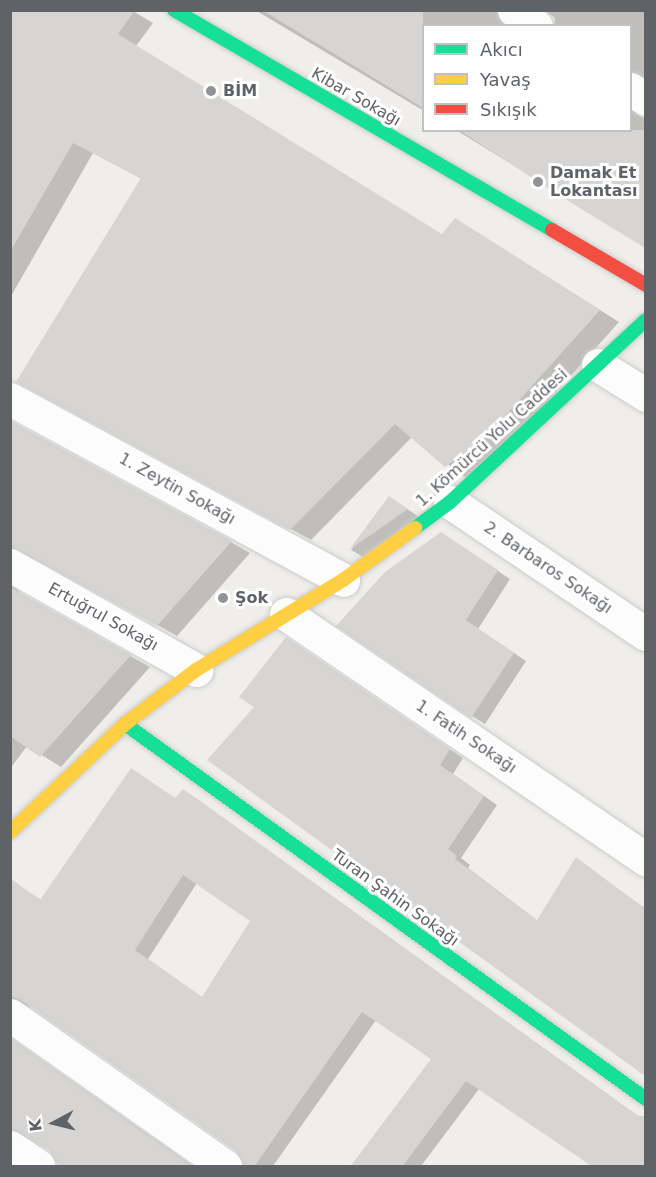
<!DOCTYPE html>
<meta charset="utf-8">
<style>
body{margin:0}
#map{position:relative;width:656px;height:1177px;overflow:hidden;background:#efeeea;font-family:"DejaVu Sans",sans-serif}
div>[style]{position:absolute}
.shadow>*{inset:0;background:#0003}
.building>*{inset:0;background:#d6d5d3}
.roads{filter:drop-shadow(0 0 2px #cbcccc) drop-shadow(0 0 2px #cbcccc)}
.street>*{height:33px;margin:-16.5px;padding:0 16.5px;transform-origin:16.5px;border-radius:16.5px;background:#fdfcfc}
.fast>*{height:14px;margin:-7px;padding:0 7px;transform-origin:7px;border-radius:7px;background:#16e098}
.slow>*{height:14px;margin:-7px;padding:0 7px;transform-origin:7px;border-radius:7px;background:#ffcf43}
.jam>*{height:14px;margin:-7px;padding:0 7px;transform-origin:7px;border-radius:7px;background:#f24e42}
.dots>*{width:16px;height:16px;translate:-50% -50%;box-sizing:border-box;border:3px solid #fff;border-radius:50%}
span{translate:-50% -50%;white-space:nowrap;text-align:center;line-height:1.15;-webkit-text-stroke:6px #fff;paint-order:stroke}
.poi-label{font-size:16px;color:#5f6368;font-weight:700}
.left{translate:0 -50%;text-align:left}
.street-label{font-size:16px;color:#5f6368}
.frame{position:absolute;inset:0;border:12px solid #5f6368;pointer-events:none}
.legend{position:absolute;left:422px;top:24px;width:210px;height:108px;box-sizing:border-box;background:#fff;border:2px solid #bfc1c3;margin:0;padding:8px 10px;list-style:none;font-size:18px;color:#5f6368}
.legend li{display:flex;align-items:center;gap:12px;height:30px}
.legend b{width:30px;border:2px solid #bfc1c3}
.north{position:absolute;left:24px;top:1093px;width:60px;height:60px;-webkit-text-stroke:4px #fff;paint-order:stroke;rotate:263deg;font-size:16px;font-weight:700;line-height:24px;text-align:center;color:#5f6368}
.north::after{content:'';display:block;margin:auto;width:21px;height:27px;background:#5f6368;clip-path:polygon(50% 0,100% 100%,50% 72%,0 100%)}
</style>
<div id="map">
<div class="shadow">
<i style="clip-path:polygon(10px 10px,131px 10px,153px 23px,136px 46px,442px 235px,475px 231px,619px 322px,510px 444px,466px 478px,412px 437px,311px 540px,38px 392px,142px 179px,93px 153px,10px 298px)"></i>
<i style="clip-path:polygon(255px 10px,518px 10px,515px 26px,424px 26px,424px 111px)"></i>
<i style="clip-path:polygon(544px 10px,646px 10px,646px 81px,630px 93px,630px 26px,554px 26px,555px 18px)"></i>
<i style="clip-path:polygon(630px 104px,636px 114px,646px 119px,646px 247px,456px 130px,630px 130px)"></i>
<i style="clip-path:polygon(10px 421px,231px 542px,250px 553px,177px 636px,40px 559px,20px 560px,10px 576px)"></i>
<i style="clip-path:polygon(390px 498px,424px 520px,367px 559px,351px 550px)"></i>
<i style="clip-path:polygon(441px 533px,510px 579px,478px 629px,526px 661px,485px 724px,472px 716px)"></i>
<i style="clip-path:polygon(10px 577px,20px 594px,150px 667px,61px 767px,27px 746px,10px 769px)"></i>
<i style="clip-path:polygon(287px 639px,463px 758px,453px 774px,497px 805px,461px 858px,470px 865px,468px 868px,538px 921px,576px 859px,646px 909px,646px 1074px,210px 760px,256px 707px)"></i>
<i style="clip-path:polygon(evenodd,132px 770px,176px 799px,183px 791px,197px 799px,638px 1116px,646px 1117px,646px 1166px,595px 1166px,479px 1089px,421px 1166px,353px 1166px,433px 1059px,376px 1020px,273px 1166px,245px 1166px,237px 1150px,33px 1007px,17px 1005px,10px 1011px,10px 892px,16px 884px,41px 900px,132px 770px,197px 883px,252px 921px,203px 998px,148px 959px,197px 883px)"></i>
<i style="clip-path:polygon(10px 1037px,13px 1040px,193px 1166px,62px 1166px,50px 1149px,10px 1130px)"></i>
</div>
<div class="building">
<i style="clip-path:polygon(10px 10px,135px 10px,118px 34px,442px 234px,455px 218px,600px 310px,490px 433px,445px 467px,395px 424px,290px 530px,16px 382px,141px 178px,73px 143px,10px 252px)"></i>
<i style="clip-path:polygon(262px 10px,423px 10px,423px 108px,338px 56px)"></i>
<i style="clip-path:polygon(459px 130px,645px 130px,645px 248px,557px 194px)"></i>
<i style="clip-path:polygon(10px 421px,232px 541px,157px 626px,10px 546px)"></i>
<i style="clip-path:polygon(389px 496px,408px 509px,349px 550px)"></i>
<i style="clip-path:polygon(441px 532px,498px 570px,466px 620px,514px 653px,471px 718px,336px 626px,385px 572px)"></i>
<i style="clip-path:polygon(10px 587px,131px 655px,40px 757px,10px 736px)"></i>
<i style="clip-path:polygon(286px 637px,450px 749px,440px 765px,484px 796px,448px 849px,457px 856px,455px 859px,537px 920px,576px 857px,645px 909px,645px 1076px,207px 760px,254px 707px,239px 697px)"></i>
<i style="clip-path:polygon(evenodd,131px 768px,175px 798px,183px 789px,635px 1114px,645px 1118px,645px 1167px,593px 1167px,466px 1081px,402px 1167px,350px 1167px,431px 1059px,362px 1012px,254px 1167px,244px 1167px,236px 1151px,21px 1000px,10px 996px,10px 878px,40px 900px,131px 768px,183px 875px,250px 921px,202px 997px,135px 950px,183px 875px)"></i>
<i style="clip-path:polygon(10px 1038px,193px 1167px,59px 1167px,49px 1150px,10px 1128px)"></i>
</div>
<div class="roads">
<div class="street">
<i style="left:514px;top:10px;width:27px;rotate:36deg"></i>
<i style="left:630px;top:89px;width:19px;rotate:32deg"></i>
<i style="left:598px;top:365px;width:57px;rotate:32deg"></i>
<i style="left:10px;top:399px;width:379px;rotate:28.5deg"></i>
<i style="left:450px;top:502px;width:236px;rotate:34deg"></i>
<i style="left:10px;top:565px;width:214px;rotate:29.4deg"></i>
<i style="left:286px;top:614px;width:436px;rotate:34.3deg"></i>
<i style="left:10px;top:1015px;width:263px;rotate:35.1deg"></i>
<i style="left:10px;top:1147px;width:34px;rotate:34deg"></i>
</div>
<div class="fast">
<i style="left:174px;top:10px;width:437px;rotate:30.2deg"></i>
<i style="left:415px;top:528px;width:44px;rotate:-36.6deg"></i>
<i style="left:450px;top:502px;width:267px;rotate:-42.9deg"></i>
<i style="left:125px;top:724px;width:642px;rotate:35.75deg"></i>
</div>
<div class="slow">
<i style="left:10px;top:832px;width:158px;rotate:-43.2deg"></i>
<i style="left:125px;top:724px;width:89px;rotate:-37.3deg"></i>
<i style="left:196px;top:670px;width:172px;rotate:-31.5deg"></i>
<i style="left:343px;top:580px;width:89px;rotate:-35.8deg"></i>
</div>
<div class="jam">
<i style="left:552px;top:230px;width:109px;rotate:30.3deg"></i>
</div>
</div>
<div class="dots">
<i style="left:211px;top:91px;background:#919496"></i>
<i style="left:538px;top:182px;background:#919496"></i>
<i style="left:223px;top:598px;background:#919496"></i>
</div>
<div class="poi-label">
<span class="left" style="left:223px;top:91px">BİM</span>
<span class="left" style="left:550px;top:182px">Damak Et<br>Lokantası</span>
<span class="left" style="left:235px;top:598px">Şok</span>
</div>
<div class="street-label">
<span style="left:356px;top:97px;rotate:30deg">Kibar Sokağı</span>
<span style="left:492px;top:438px;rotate:-42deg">1. Kömürcü Yolu Caddesi</span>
<span style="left:177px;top:489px;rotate:29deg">1. Zeytin Sokağı</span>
<span style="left:548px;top:568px;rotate:34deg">2. Barbaros Sokağı</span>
<span style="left:103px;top:617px;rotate:29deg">Ertuğrul Sokağı</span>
<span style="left:466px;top:737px;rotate:34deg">1. Fatih Sokağı</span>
<span style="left:395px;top:898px;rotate:36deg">Turan Şahin Sokağı</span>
</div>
<div class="frame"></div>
<ul class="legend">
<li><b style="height:8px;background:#16e098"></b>Akıcı</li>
<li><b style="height:8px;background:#ffcf43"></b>Yavaş</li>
<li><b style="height:8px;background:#f24e42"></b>Sıkışık</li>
</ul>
<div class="north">K</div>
</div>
